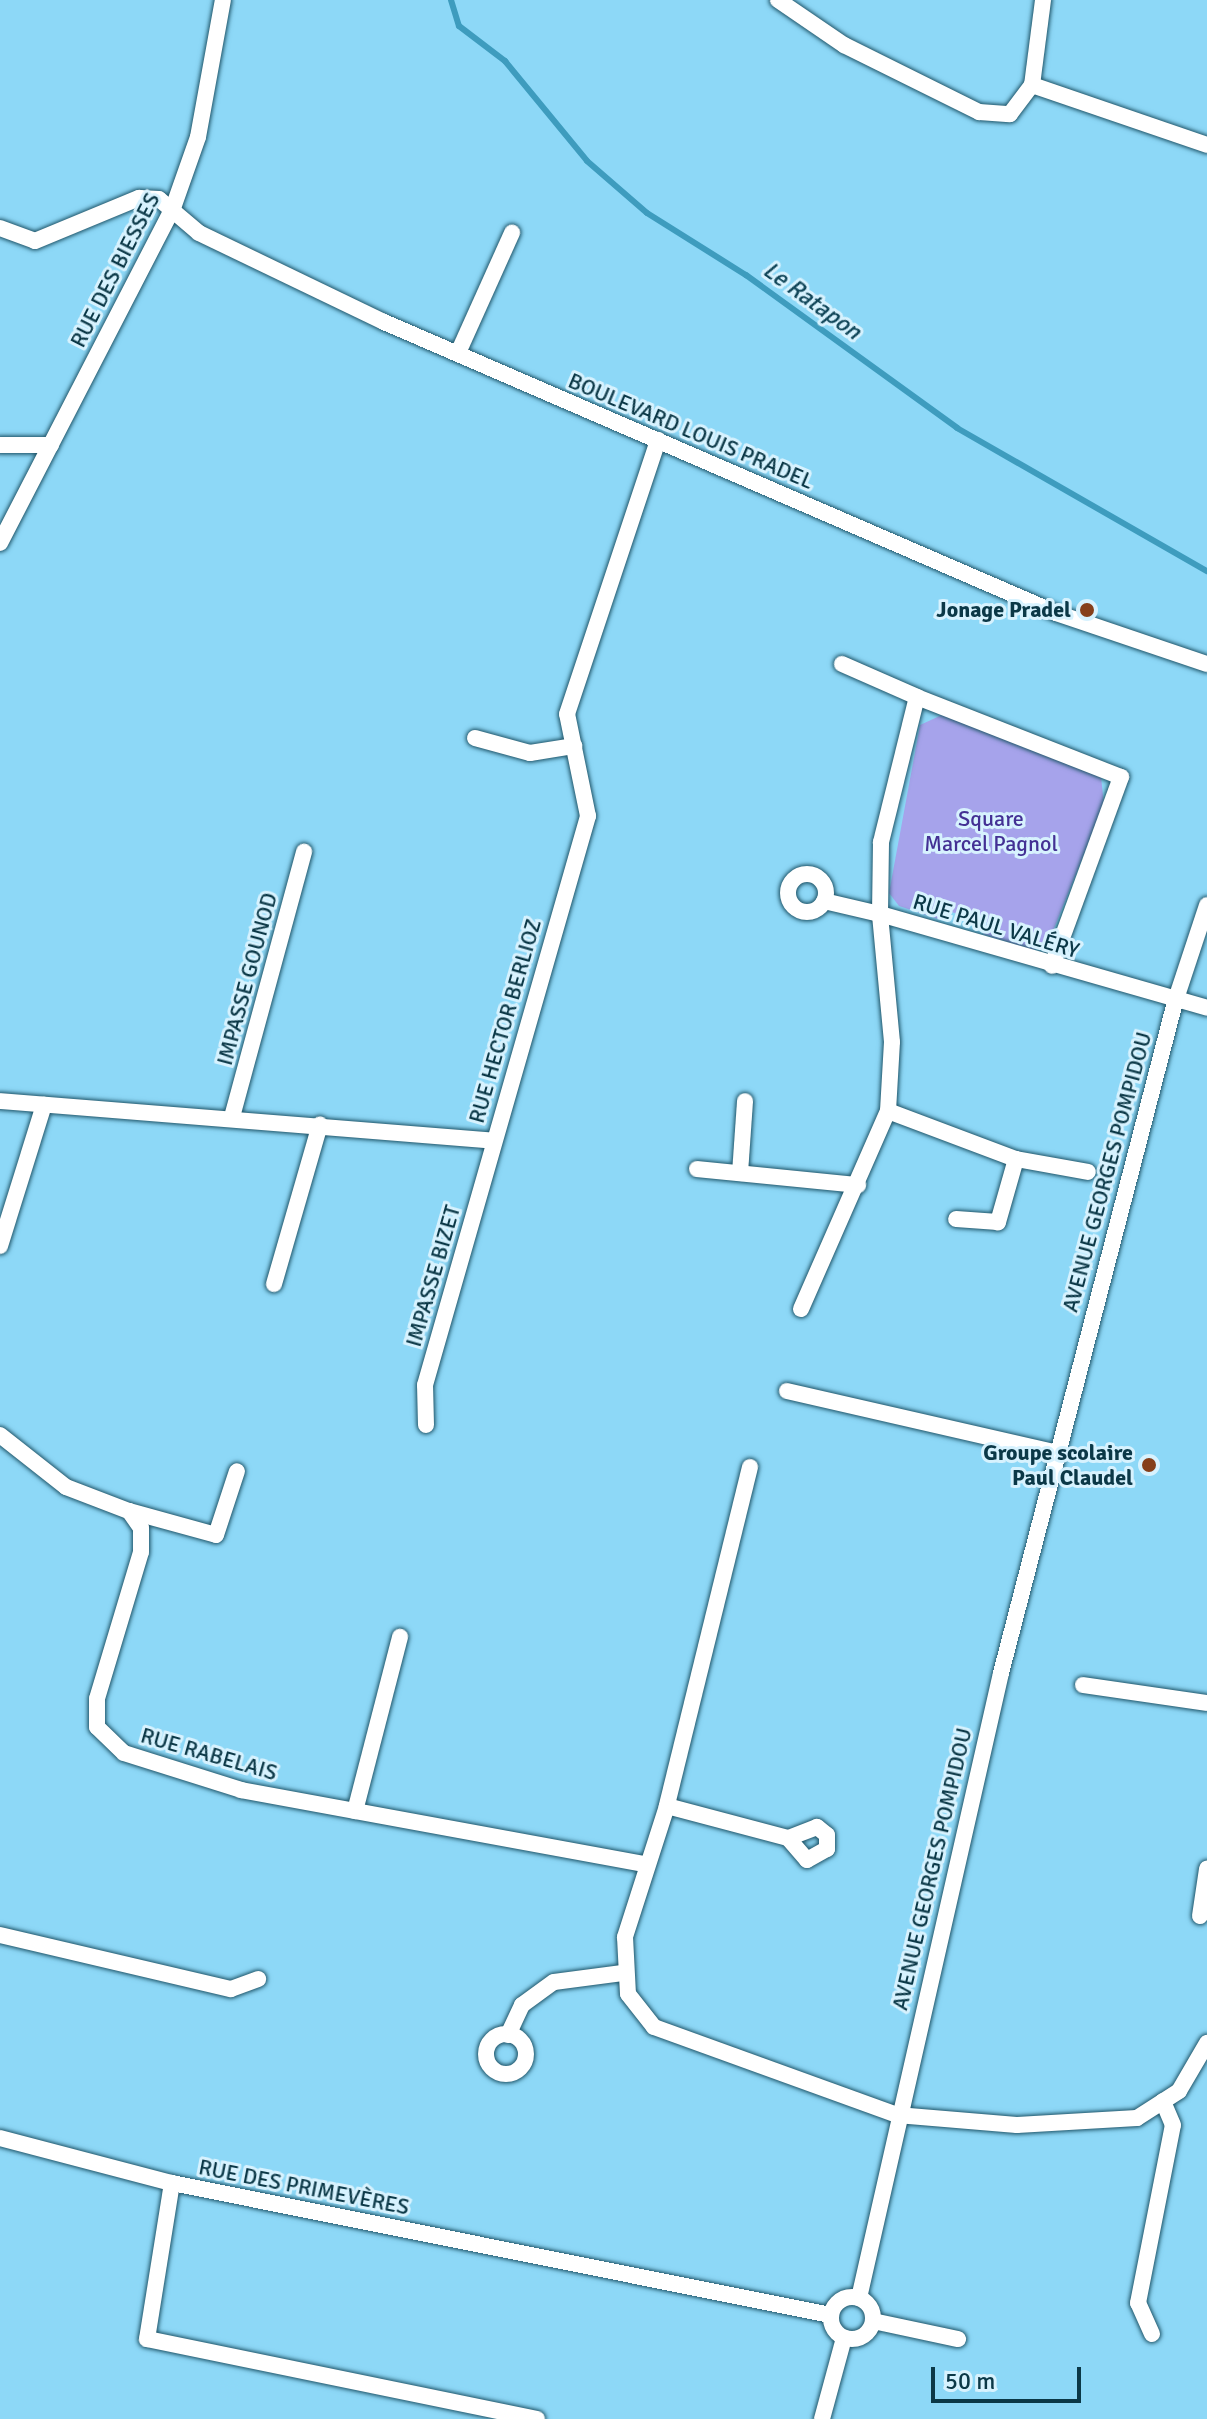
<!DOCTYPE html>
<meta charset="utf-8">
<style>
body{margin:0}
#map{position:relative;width:1207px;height:2419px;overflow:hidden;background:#8dd8f7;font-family:Signika,sans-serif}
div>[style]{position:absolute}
.green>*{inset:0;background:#a6a3eb}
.stream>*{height:6px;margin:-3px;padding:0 3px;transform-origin:3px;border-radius:3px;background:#3e9cbe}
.roads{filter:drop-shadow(0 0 2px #20566a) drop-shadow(0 0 2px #20566a)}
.street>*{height:16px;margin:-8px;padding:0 8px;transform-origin:8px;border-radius:8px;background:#fff}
.street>.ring{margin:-8px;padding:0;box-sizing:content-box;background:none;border:16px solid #fff;border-radius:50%}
.dots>*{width:22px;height:22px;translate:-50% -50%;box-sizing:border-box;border:4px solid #d7f2fe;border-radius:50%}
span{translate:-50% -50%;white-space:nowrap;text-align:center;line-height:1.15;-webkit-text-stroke:6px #d7f2fe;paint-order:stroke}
.street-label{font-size:22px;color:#0b3847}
.poi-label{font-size:22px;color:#0b3847;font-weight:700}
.right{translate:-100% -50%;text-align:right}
.park-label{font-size:22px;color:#433094}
.water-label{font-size:24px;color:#0f4558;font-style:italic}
.scale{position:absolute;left:931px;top:2367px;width:150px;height:36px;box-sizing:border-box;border:4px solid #0b3847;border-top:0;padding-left:10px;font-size:24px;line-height:28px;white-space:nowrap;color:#0b3847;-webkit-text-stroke:6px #d7f2fe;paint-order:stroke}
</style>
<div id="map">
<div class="green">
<i style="clip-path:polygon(944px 714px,1101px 777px,1104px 804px,1047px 946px,1033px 950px,983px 934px,987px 923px,945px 910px,941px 920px,899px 906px,889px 893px,920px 725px)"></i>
</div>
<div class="stream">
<i style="left:451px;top:0;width:27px;rotate:73deg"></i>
<i style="left:459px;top:26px;width:58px;rotate:37.3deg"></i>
<i style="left:505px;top:61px;width:129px;rotate:50.6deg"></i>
<i style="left:587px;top:161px;width:79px;rotate:40.9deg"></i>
<i style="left:647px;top:213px;width:117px;rotate:32.1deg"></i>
<i style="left:746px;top:275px;width:261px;rotate:35.9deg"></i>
<i style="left:957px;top:428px;width:288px;rotate:29.8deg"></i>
</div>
<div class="roads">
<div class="street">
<i style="left:778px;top:0;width:80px;rotate:34.3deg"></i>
<i style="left:844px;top:45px;width:151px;rotate:26.4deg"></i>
<i style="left:979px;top:112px;width:31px;rotate:4deg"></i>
<i style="left:1010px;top:114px;width:36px;rotate:-53deg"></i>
<i style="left:1032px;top:85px;width:185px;rotate:18.9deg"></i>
<i style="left:1032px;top:85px;width:86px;rotate:-82.6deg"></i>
<i style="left:0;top:228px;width:37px;rotate:20deg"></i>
<i style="left:35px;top:241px;width:113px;rotate:-22.5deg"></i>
<i style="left:139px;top:198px;width:20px;rotate:3deg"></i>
<i style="left:159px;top:199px;width:52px;rotate:40.4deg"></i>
<i style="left:199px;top:233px;width:205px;rotate:25.7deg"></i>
<i style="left:384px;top:322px;width:732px;rotate:23.41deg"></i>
<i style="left:1056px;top:613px;width:159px;rotate:18.7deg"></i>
<i style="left:458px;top:353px;width:132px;rotate:-65.8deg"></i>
<i style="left:0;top:445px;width:51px"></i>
<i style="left:0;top:543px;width:377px;rotate:-62.7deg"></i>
<i style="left:173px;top:208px;width:75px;rotate:-70.6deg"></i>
<i style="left:198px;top:137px;width:139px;rotate:-79.7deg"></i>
<i style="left:842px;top:664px;width:82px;rotate:23.7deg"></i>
<i style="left:475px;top:738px;width:57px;rotate:15.3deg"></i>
<i style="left:530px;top:753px;width:45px;rotate:-9deg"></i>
<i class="ring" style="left:788px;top:874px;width:22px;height:22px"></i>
<i style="left:824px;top:901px;width:57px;rotate:13.1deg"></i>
<i style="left:880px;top:914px;width:72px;rotate:-89.2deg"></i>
<i style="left:881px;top:842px;width:149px;rotate:-76.1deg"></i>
<i style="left:917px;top:697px;width:219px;rotate:21.4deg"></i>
<i style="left:1121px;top:777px;width:201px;rotate:110.1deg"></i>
<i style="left:0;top:1101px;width:494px;rotate:4.6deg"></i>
<i style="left:888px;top:1111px;width:137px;rotate:20.6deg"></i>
<i style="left:1016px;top:1159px;width:66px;rotate:105.9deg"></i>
<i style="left:998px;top:1222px;width:42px;rotate:-175.9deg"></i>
<i style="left:232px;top:1117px;width:275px;rotate:-74.8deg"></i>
<i style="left:1016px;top:1159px;width:73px;rotate:10.2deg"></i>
<i style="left:697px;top:1169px;width:162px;rotate:5.7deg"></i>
<i style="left:740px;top:1173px;width:72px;rotate:-86deg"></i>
<i style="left:0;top:1246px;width:148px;rotate:-72.7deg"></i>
<i style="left:274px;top:1284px;width:166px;rotate:-73.9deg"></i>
<i style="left:801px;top:1309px;width:216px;rotate:-66.3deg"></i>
<i style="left:888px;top:1111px;width:69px;rotate:-86.7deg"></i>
<i style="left:892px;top:1042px;width:129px;rotate:-95.4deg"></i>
<i style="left:880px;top:914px;width:340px;rotate:16deg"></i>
<i style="left:787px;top:1391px;width:277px;rotate:12.9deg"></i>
<i style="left:426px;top:1425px;width:40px;rotate:-91.4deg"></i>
<i style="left:425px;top:1385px;width:592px;rotate:-74.01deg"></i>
<i style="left:588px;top:816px;width:104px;rotate:-101.6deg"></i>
<i style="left:567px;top:714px;width:289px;rotate:-71.6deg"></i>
<i style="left:0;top:1435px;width:84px;rotate:38.2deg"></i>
<i style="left:66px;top:1487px;width:67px;rotate:20.9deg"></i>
<i style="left:129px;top:1511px;width:21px;rotate:55deg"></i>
<i style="left:141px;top:1528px;width:24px;rotate:90deg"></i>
<i style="left:141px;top:1552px;width:153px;rotate:106.7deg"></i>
<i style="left:97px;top:1699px;width:28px;rotate:90deg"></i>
<i style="left:97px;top:1727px;width:37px;rotate:44deg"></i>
<i style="left:124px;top:1753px;width:123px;rotate:17.5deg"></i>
<i style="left:241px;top:1790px;width:412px;rotate:10.4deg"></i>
<i style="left:750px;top:1467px;width:349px;rotate:103.8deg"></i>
<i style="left:667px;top:1806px;width:138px;rotate:107.8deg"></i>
<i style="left:625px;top:1937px;width:57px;rotate:87deg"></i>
<i style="left:628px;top:1994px;width:42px;rotate:51.8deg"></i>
<i style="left:654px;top:2027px;width:258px;rotate:19.9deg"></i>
<i style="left:897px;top:2115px;width:120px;rotate:4.8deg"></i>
<i style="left:1017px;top:2125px;width:120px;rotate:-3.3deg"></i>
<i style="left:1137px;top:2118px;width:50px;rotate:-32.7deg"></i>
<i style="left:1179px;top:2091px;width:56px;rotate:-59.7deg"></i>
<i style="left:129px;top:1511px;width:90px;rotate:15.4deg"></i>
<i style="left:216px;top:1535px;width:67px;rotate:-71.8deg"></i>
<i style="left:1083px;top:1685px;width:125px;rotate:8.3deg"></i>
<i style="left:667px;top:1806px;width:125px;rotate:14.8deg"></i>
<i style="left:788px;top:1838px;width:29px;rotate:49deg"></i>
<i style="left:807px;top:1860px;width:23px;rotate:-29deg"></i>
<i style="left:827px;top:1849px;width:14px;rotate:-90deg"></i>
<i style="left:827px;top:1835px;width:13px;rotate:-141deg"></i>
<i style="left:817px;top:1827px;width:31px;rotate:159deg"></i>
<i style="left:355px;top:1811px;width:180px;rotate:-75.5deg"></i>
<i style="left:1200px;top:1916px;width:48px;rotate:-81.5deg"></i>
<i style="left:0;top:1935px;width:237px;rotate:13.2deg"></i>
<i style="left:231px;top:1989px;width:29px;rotate:-20deg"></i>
<i class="ring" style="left:486px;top:2034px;width:24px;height:24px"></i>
<i style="left:508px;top:2035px;width:33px;rotate:-65deg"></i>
<i style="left:522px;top:2005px;width:39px;rotate:-36deg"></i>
<i style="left:554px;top:1982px;width:69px;rotate:-7.5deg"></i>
<i style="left:0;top:2138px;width:178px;rotate:14.7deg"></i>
<i class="ring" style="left:831px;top:2297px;width:26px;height:26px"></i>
<i style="left:859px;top:2298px;width:641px;rotate:-77.2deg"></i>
<i style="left:1001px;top:1673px;width:693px;rotate:-75.46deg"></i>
<i style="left:1175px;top:1002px;width:102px;rotate:-71.7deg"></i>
<i style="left:873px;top:2321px;width:87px;rotate:12deg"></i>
<i style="left:1152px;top:2334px;width:34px;rotate:-114deg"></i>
<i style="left:1138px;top:2303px;width:181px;rotate:-78.9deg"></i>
<i style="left:1173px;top:2125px;width:26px;rotate:-113deg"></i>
<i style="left:537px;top:2419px;width:398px;rotate:-168.4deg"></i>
<i style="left:147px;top:2339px;width:158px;rotate:-80.9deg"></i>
<i style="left:172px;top:2183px;width:671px;rotate:11.34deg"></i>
<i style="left:822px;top:2419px;width:84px;rotate:-74.8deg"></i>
</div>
</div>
<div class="dots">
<i style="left:1087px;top:610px;background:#863f1a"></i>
<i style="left:1149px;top:1465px;background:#863f1a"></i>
</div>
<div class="street-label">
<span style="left:115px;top:270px;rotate:-63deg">RUE DES BIESSES</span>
<span style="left:691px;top:431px;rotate:23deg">BOULEVARD LOUIS PRADEL</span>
<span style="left:996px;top:926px;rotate:17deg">RUE PAUL VALÉRY</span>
<span style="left:247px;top:979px;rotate:-75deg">IMPASSE GOUNOD</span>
<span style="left:505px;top:1021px;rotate:-74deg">RUE HECTOR BERLIOZ</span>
<span style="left:1107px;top:1172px;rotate:-75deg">AVENUE GEORGES POMPIDOU</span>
<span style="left:433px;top:1276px;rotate:-74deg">IMPASSE BIZET</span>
<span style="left:209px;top:1754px;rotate:16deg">RUE RABELAIS</span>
<span style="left:932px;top:1869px;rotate:-77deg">AVENUE GEORGES POMPIDOU</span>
<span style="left:304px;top:2187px;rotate:11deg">RUE DES PRIMEVÈRES</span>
</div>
<div class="poi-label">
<span class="right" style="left:1071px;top:610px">Jonage Pradel</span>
<span class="right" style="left:1133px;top:1465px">Groupe scolaire<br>Paul Claudel</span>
</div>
<div class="park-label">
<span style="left:991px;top:831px">Square<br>Marcel Pagnol</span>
</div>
<div class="water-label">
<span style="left:812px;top:301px;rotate:36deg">Le Ratapon</span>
</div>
<div class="scale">50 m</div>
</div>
